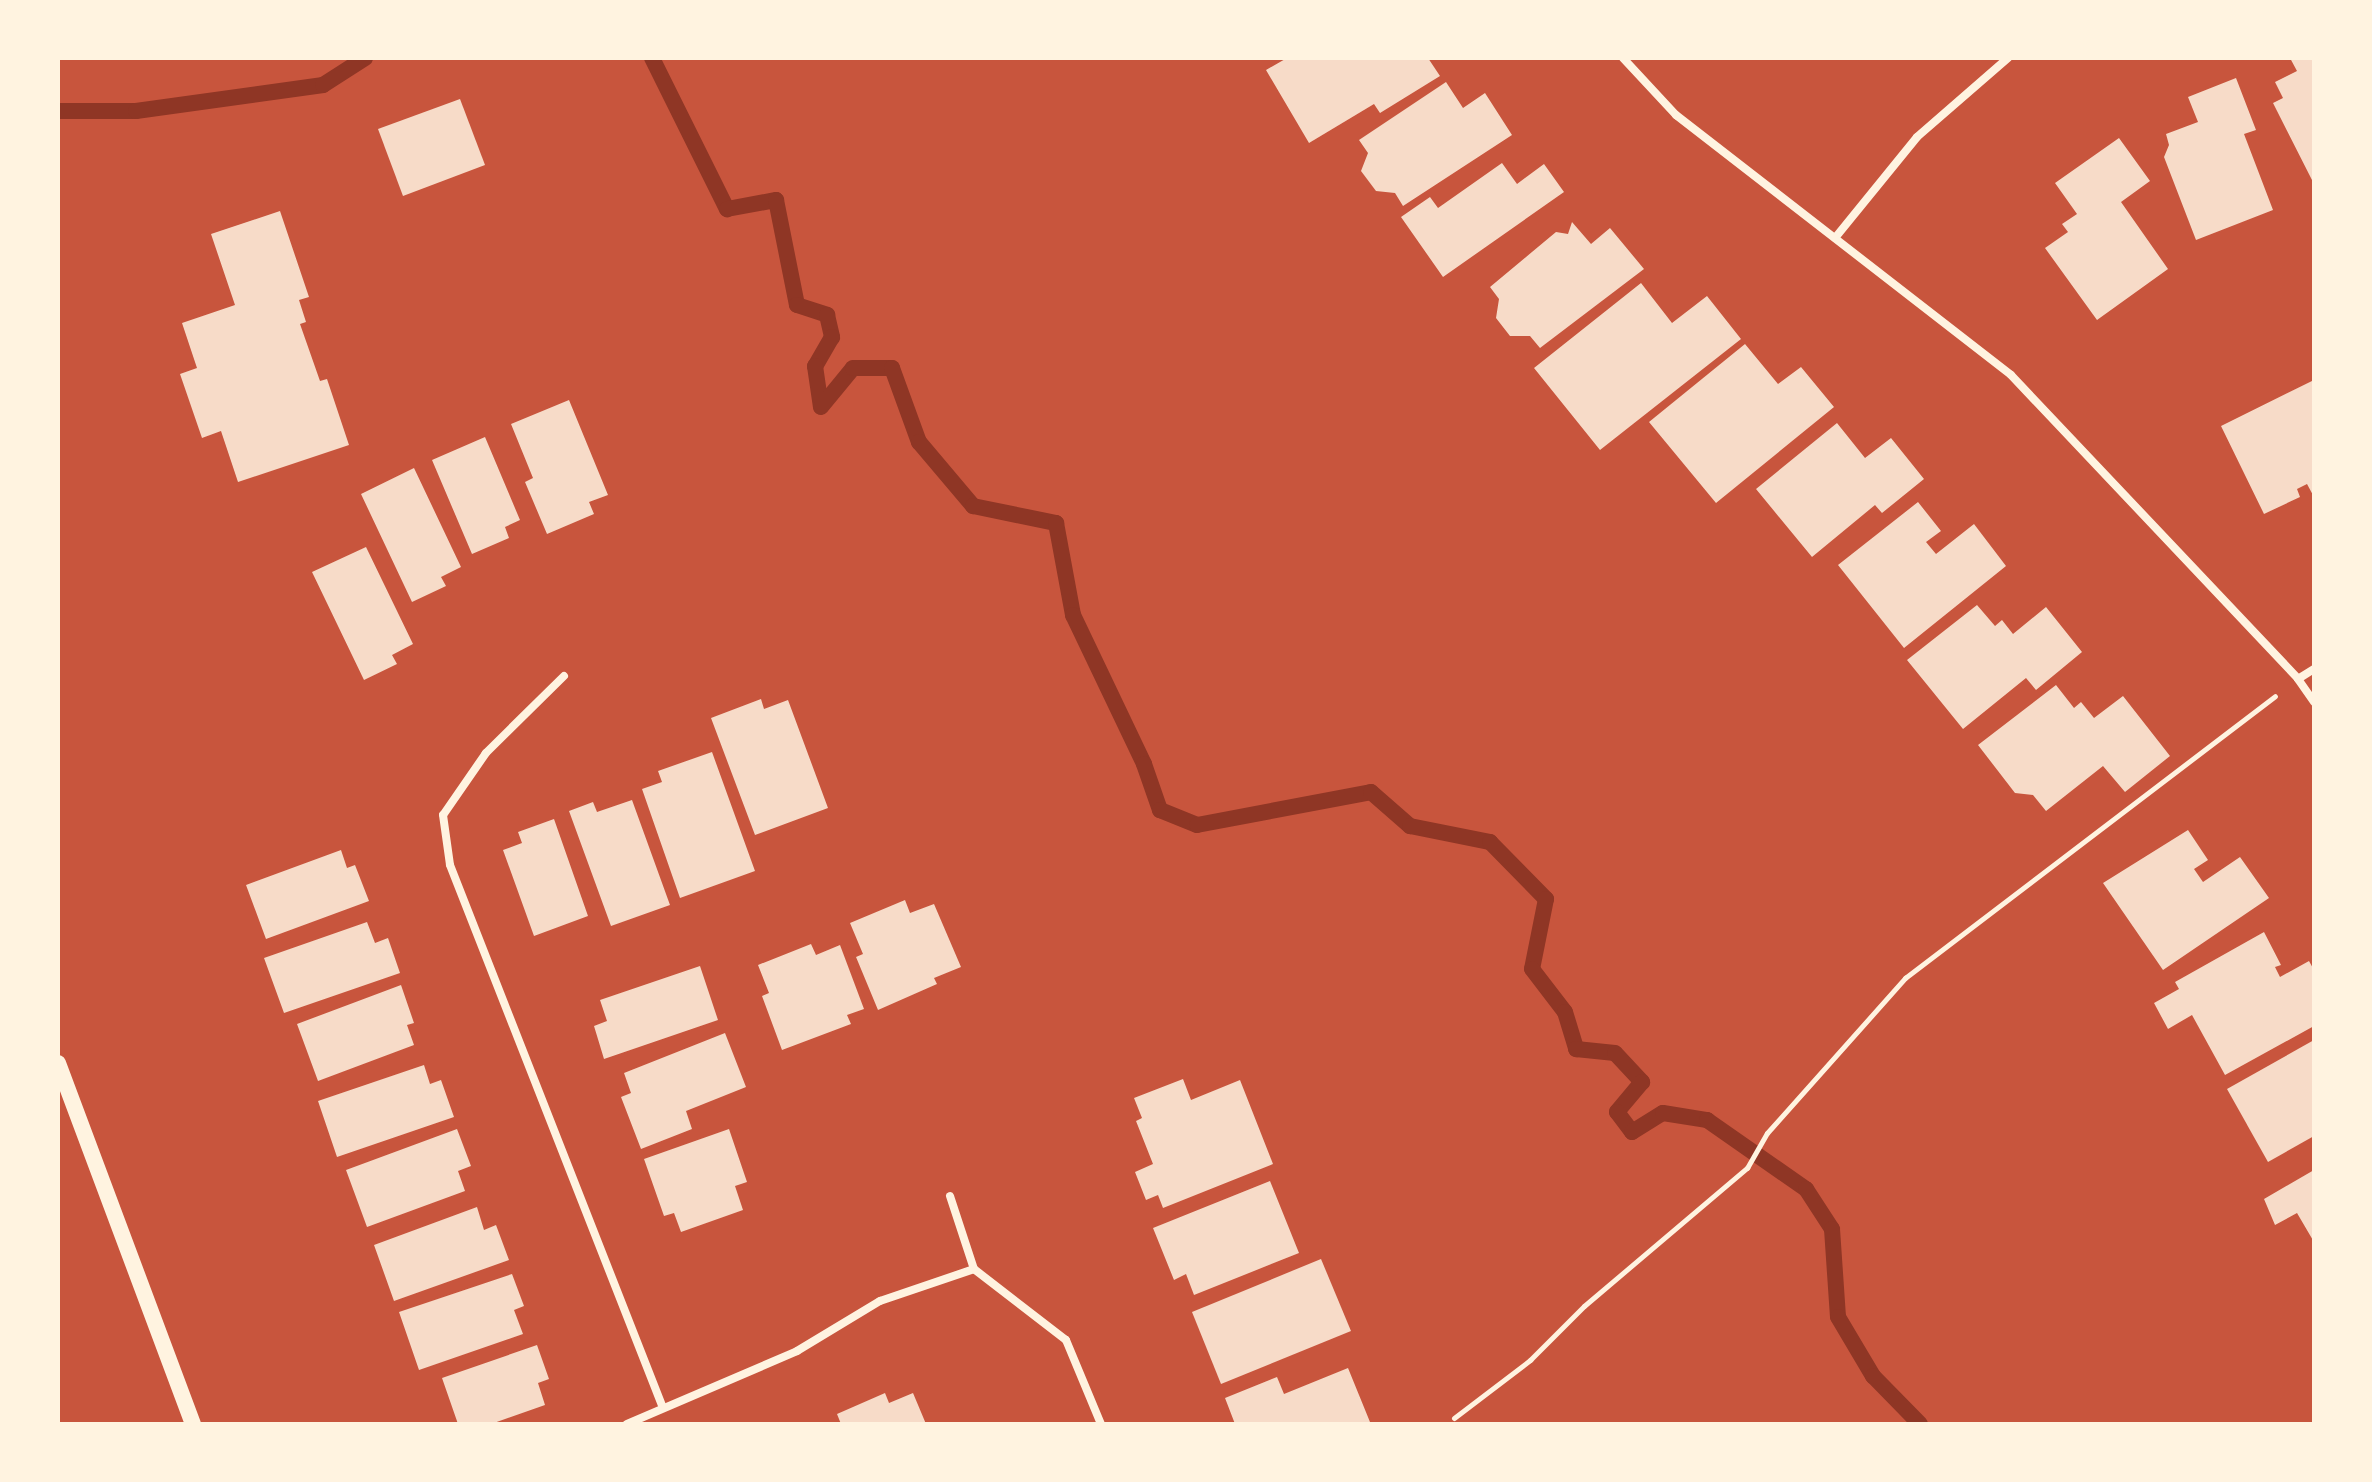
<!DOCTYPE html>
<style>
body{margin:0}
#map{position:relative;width:2372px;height:1482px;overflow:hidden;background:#c8553d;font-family:Lato,sans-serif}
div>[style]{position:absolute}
.stream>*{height:16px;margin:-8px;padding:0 8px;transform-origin:8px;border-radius:8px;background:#8f3625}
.building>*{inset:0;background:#f7dbc8}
.path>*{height:5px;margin:-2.5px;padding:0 2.5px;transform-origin:2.5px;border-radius:2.5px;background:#fff3e0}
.minor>*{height:8px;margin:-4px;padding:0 4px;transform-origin:4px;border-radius:4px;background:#fff3e0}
.secondary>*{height:16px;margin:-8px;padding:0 8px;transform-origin:8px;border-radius:8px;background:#fff3e0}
span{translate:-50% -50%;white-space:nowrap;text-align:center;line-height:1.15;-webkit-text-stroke:6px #fff3e0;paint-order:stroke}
.frame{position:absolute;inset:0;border:60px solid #fff3e0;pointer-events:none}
</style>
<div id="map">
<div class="stream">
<i style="left:652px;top:58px;width:169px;rotate:63.6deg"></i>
<i style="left:727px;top:209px;width:50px;rotate:-10.4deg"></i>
<i style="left:776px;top:200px;width:107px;rotate:78.7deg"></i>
<i style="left:797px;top:305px;width:32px;rotate:18deg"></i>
<i style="left:827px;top:315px;width:23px;rotate:77deg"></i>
<i style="left:832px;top:337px;width:34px;rotate:120deg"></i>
<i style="left:815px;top:366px;width:41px;rotate:81.7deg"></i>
<i style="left:821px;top:407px;width:50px;rotate:-50.6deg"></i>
<i style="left:853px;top:368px;width:39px"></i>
<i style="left:892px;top:368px;width:79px;rotate:70deg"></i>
<i style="left:919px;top:442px;width:84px;rotate:49.8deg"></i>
<i style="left:973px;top:506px;width:85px;rotate:11.6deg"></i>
<i style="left:1056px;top:523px;width:94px;rotate:79.5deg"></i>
<i style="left:1073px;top:615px;width:165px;rotate:64.5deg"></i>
<i style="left:1144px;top:764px;width:49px;rotate:70.8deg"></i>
<i style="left:1160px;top:810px;width:40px;rotate:22deg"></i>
<i style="left:1197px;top:825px;width:177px;rotate:-10.7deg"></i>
<i style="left:1371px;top:792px;width:52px;rotate:41.1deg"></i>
<i style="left:1410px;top:826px;width:82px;rotate:11.3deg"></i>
<i style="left:1490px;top:842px;width:80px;rotate:45.5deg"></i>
<i style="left:1546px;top:899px;width:71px;rotate:101.3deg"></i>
<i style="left:1532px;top:969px;width:54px;rotate:52.5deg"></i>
<i style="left:1565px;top:1012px;width:39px;rotate:73deg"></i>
<i style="left:1576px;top:1049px;width:39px;rotate:6deg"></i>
<i style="left:1615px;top:1053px;width:40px;rotate:47deg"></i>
<i style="left:1642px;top:1082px;width:39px;rotate:130deg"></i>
<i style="left:1617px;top:1112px;width:25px;rotate:53deg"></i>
<i style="left:1632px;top:1132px;width:36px;rotate:-32deg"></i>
<i style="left:1663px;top:1113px;width:45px;rotate:9deg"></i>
<i style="left:1707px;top:1120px;width:121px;rotate:34.9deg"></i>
<i style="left:1806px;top:1189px;width:48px;rotate:57deg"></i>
<i style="left:1832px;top:1229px;width:88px;rotate:86.1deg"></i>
<i style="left:1838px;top:1317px;width:69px;rotate:59.3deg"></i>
<i style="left:1873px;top:1376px;width:67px;rotate:45.6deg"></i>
<i style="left:58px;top:111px;width:78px"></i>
<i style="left:136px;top:111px;width:189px;rotate:-7.9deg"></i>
<i style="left:323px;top:85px;width:50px;rotate:-32.7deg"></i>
</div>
<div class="building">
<i style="clip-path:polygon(1287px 58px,1428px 58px,1440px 76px,1380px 113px,1374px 104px,1309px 143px,1266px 70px)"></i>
<i style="clip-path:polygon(2290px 58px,2314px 58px,2314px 184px,2273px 103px,2283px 98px,2275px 82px,2297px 71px)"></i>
<i style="clip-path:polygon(2236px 78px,2256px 130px,2244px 134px,2273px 210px,2196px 240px,2164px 157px,2169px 145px,2166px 134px,2198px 122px,2188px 97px)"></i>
<i style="clip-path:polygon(1446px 82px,1463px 108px,1485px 93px,1512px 135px,1403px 206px,1395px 193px,1376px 191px,1361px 171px,1368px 153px,1359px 140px)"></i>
<i style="clip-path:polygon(460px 99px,485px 165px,403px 196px,378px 129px)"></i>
<i style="clip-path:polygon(2119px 138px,2150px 181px,2121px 202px,2168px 269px,2097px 320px,2045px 248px,2068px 232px,2062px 224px,2077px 214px,2055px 183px)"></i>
<i style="clip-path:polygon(1502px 163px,1517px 184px,1544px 164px,1564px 192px,1443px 277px,1401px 217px,1430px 197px,1438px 208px)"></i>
<i style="clip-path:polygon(280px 211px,309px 297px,299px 300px,306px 322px,300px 324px,320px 381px,327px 379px,349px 445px,238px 482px,221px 431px,202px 438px,180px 374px,197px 368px,182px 323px,235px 305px,211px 234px)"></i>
<i style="clip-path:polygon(1572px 222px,1591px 244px,1610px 228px,1644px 269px,1540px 348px,1530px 336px,1510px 336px,1496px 318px,1499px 299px,1490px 287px,1556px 232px,1568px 234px)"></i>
<i style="clip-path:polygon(1641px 283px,1672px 323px,1707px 296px,1741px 339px,1600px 450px,1534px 368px)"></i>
<i style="clip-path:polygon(1745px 344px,1778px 384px,1801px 367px,1834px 407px,1716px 503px,1649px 422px)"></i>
<i style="clip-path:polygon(2314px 380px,2314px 497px,2307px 484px,2297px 489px,2300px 497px,2264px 514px,2221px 426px)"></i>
<i style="clip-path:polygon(569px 400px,608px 495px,589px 502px,594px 514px,547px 534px,525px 482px,533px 478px,511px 424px)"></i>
<i style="clip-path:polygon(1837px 423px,1865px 458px,1891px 438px,1924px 479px,1882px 513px,1875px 505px,1812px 557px,1756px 489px)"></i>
<i style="clip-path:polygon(485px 437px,520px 520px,505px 527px,509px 538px,472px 554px,432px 460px)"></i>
<i style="clip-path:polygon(414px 468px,461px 567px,441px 577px,446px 586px,412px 602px,361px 494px)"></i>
<i style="clip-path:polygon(1918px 502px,1941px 531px,1926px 542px,1936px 554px,1974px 524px,2006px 566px,1904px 648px,1838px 565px)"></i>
<i style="clip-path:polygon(366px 547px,413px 644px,392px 655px,397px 664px,364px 680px,312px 572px)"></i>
<i style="clip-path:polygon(1977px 605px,1995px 626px,2002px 620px,2013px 634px,2046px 607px,2082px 652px,2036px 690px,2026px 678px,1963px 729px,1907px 660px)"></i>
<i style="clip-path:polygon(2056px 685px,2074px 708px,2081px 702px,2094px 718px,2123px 696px,2170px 756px,2125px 792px,2103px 766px,2046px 811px,2033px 795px,2015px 793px,1978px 745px)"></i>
<i style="clip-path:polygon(761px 699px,764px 709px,788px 700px,828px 808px,755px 835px,711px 718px)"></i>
<i style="clip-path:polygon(712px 752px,755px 871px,680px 898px,642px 789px,662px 782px,658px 771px)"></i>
<i style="clip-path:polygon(632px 800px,670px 905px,611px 926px,569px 811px,593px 802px,597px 812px)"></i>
<i style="clip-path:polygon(554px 819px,588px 916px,534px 936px,503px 850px,522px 843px,518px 832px)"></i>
<i style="clip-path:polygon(2188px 830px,2208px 860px,2194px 869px,2203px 882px,2240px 857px,2269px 898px,2163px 970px,2103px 883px)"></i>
<i style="clip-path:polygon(341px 850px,347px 868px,355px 865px,369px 901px,266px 939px,246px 885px)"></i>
<i style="clip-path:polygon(905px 900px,910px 913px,934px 904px,961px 967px,934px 978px,937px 984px,878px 1010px,856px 957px,863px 954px,850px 923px)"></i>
<i style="clip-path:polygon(367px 922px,375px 943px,388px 938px,400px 973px,284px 1013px,264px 958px)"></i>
<i style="clip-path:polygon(2264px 932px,2281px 965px,2275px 967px,2280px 977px,2309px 961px,2314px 970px,2314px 1026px,2225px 1075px,2192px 1015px,2168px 1029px,2154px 1003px,2179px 989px,2175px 982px)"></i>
<i style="clip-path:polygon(811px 944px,816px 955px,840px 945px,864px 1009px,847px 1015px,851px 1024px,782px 1050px,762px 996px,769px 993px,758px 965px)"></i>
<i style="clip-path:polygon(700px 966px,718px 1020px,604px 1059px,594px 1026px,607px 1021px,600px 1000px)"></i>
<i style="clip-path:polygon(401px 985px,414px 1023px,407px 1025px,414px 1045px,318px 1081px,297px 1024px)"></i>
<i style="clip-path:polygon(725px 1033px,746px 1087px,686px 1111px,692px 1129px,641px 1149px,621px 1097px,631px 1093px,624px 1073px)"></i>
<i style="clip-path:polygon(2314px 1040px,2314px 1136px,2268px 1162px,2227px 1089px)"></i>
<i style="clip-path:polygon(424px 1065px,430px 1084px,441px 1080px,454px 1117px,337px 1157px,318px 1101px)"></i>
<i style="clip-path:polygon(1183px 1079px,1191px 1100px,1240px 1080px,1273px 1164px,1163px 1208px,1158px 1195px,1146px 1200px,1135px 1172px,1153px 1164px,1136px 1121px,1142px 1118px,1134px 1098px)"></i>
<i style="clip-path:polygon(457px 1129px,471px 1166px,458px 1171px,465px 1191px,367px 1227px,346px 1170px)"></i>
<i style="clip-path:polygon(729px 1129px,747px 1182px,735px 1186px,743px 1210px,681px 1232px,674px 1213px,664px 1216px,644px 1159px)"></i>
<i style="clip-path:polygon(2314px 1170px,2314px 1242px,2297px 1213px,2275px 1225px,2264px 1199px)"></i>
<i style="clip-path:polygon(1270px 1181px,1299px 1253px,1194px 1295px,1186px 1274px,1174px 1280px,1153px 1228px)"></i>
<i style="clip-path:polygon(477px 1207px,484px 1230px,496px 1225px,509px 1260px,394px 1301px,374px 1245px)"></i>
<i style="clip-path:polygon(1321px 1259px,1351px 1331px,1221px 1384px,1192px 1312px)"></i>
<i style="clip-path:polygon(512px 1274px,524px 1306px,514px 1310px,523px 1334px,419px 1370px,399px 1312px)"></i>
<i style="clip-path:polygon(537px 1345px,549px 1379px,538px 1383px,545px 1405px,491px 1424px,458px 1424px,442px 1378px)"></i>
<i style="clip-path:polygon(1348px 1368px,1370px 1422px,1365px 1424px,1235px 1424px,1225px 1398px,1277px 1377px,1284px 1394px)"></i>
<i style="clip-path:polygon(885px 1393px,889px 1403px,913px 1393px,926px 1424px,841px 1424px,837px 1414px)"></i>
</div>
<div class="path">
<i style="left:1454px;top:1418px;width:96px;rotate:-37.3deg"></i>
<i style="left:1530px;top:1360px;width:76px;rotate:-45deg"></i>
<i style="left:1584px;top:1306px;width:214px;rotate:-40.3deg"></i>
<i style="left:1747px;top:1168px;width:40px;rotate:-60.3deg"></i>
<i style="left:1767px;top:1133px;width:208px;rotate:-48.3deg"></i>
<i style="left:1905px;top:978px;width:465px;rotate:-37.3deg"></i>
</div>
<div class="minor">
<i style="left:1623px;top:58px;width:78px;rotate:47.1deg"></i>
<i style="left:1676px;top:115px;width:424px;rotate:37.8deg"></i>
<i style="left:2011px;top:375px;width:418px;rotate:46.6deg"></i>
<i style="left:2298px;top:679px;width:28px;rotate:55deg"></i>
<i style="left:1835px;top:238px;width:130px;rotate:-50.9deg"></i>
<i style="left:1917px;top:137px;width:121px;rotate:-41deg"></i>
<i style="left:564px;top:676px;width:110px;rotate:135.4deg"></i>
<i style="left:486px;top:753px;width:75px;rotate:124.7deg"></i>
<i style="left:443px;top:815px;width:50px;rotate:82deg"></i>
<i style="left:450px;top:865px;width:583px;rotate:68.58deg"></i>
<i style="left:2298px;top:679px;width:19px;rotate:-32deg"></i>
<i style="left:950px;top:1196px;width:77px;rotate:71.8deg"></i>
<i style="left:974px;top:1269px;width:116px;rotate:37.7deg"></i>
<i style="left:1066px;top:1340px;width:91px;rotate:67.4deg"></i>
<i style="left:627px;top:1424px;width:185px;rotate:-23.2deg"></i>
<i style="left:797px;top:1351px;width:97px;rotate:-31.1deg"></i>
<i style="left:880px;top:1301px;width:99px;rotate:-18.8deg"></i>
</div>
<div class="secondary">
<i style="left:58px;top:1063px;width:385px;rotate:69.5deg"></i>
</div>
<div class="frame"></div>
</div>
